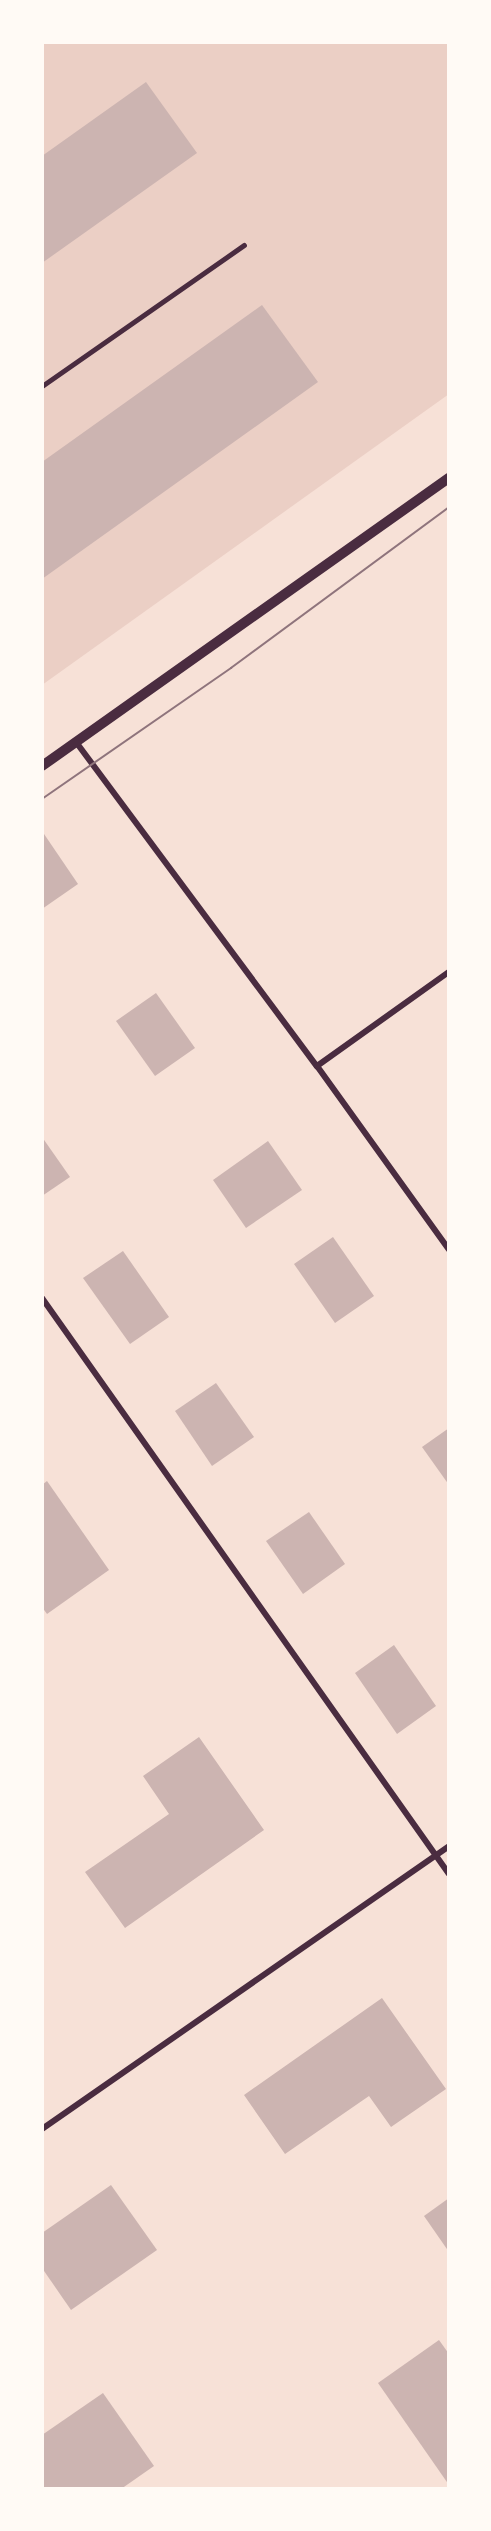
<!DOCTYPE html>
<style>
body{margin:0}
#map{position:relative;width:491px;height:2531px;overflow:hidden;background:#f7e1d7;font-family:Manrope,sans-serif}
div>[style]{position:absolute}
.green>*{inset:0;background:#ebcfc5}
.building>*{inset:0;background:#ccb4b1}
.service>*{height:4.5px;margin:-2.25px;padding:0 2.25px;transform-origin:2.25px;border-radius:2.25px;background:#4a2c40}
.minor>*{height:6px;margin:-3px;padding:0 3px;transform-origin:3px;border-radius:3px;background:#4a2c40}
.tertiary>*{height:10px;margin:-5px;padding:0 5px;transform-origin:5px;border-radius:5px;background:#4a2c40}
.tram>*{height:1.5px;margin:-0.75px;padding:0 0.75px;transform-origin:0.75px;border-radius:0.75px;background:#8f747c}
span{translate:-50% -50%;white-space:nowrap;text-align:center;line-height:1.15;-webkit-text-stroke:4.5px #fffaf5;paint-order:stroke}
.frame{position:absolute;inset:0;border:44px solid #fffaf5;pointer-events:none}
</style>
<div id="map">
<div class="green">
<i style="clip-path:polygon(42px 42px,449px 42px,449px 394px,42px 685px)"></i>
</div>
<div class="building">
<i style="clip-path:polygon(146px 82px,197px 153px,42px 263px,42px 156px)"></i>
<i style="clip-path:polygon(262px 305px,318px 382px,42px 579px,42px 462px)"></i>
<i style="clip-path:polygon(42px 831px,78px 884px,42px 909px)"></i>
<i style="clip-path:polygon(156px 993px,195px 1048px,155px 1076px,116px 1021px)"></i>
<i style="clip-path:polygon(42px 1137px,70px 1177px,42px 1196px)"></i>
<i style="clip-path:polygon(268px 1141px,302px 1190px,246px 1228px,213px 1180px)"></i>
<i style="clip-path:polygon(333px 1237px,374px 1296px,335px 1323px,294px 1264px)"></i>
<i style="clip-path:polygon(123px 1251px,169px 1317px,130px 1344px,83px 1278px)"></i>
<i style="clip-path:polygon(216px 1383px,254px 1437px,212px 1466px,175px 1411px)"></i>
<i style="clip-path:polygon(449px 1428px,449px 1485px,422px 1447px)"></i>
<i style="clip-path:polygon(47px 1481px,109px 1570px,47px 1614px,42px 1607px,42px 1485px)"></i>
<i style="clip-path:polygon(309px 1512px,345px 1564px,303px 1594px,266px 1541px)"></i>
<i style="clip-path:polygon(394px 1645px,436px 1706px,397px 1734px,355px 1673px)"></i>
<i style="clip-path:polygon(199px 1737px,264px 1830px,125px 1928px,85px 1872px,169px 1814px,143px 1776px)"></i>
<i style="clip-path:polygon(382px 1998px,446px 2089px,391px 2127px,369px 2096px,285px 2154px,244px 2095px)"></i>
<i style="clip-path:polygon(111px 2185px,157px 2250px,71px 2310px,42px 2268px,42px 2233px)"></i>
<i style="clip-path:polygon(449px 2198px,449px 2252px,424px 2216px)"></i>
<i style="clip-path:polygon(439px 2340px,449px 2354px,449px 2485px,378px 2383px)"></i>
<i style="clip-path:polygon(103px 2393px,154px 2466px,121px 2489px,42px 2489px,42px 2435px)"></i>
</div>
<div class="service">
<i style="left:42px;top:386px;width:246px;rotate:-34.9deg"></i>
</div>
<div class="minor">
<i style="left:76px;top:742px;width:404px;rotate:53.4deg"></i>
<i style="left:317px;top:1066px;width:226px;rotate:54.3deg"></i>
<i style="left:317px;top:1066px;width:162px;rotate:-35.5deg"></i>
<i style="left:42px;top:1298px;width:705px;rotate:54.76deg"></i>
<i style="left:42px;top:2129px;width:496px;rotate:-34.8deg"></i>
</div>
<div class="tertiary">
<i style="left:42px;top:766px;width:499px;rotate:-35.3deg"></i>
</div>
<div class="tram">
<i style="left:42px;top:799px;width:230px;rotate:-34.7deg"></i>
<i style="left:231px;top:668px;width:271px;rotate:-36.4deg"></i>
</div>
<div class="frame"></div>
</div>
